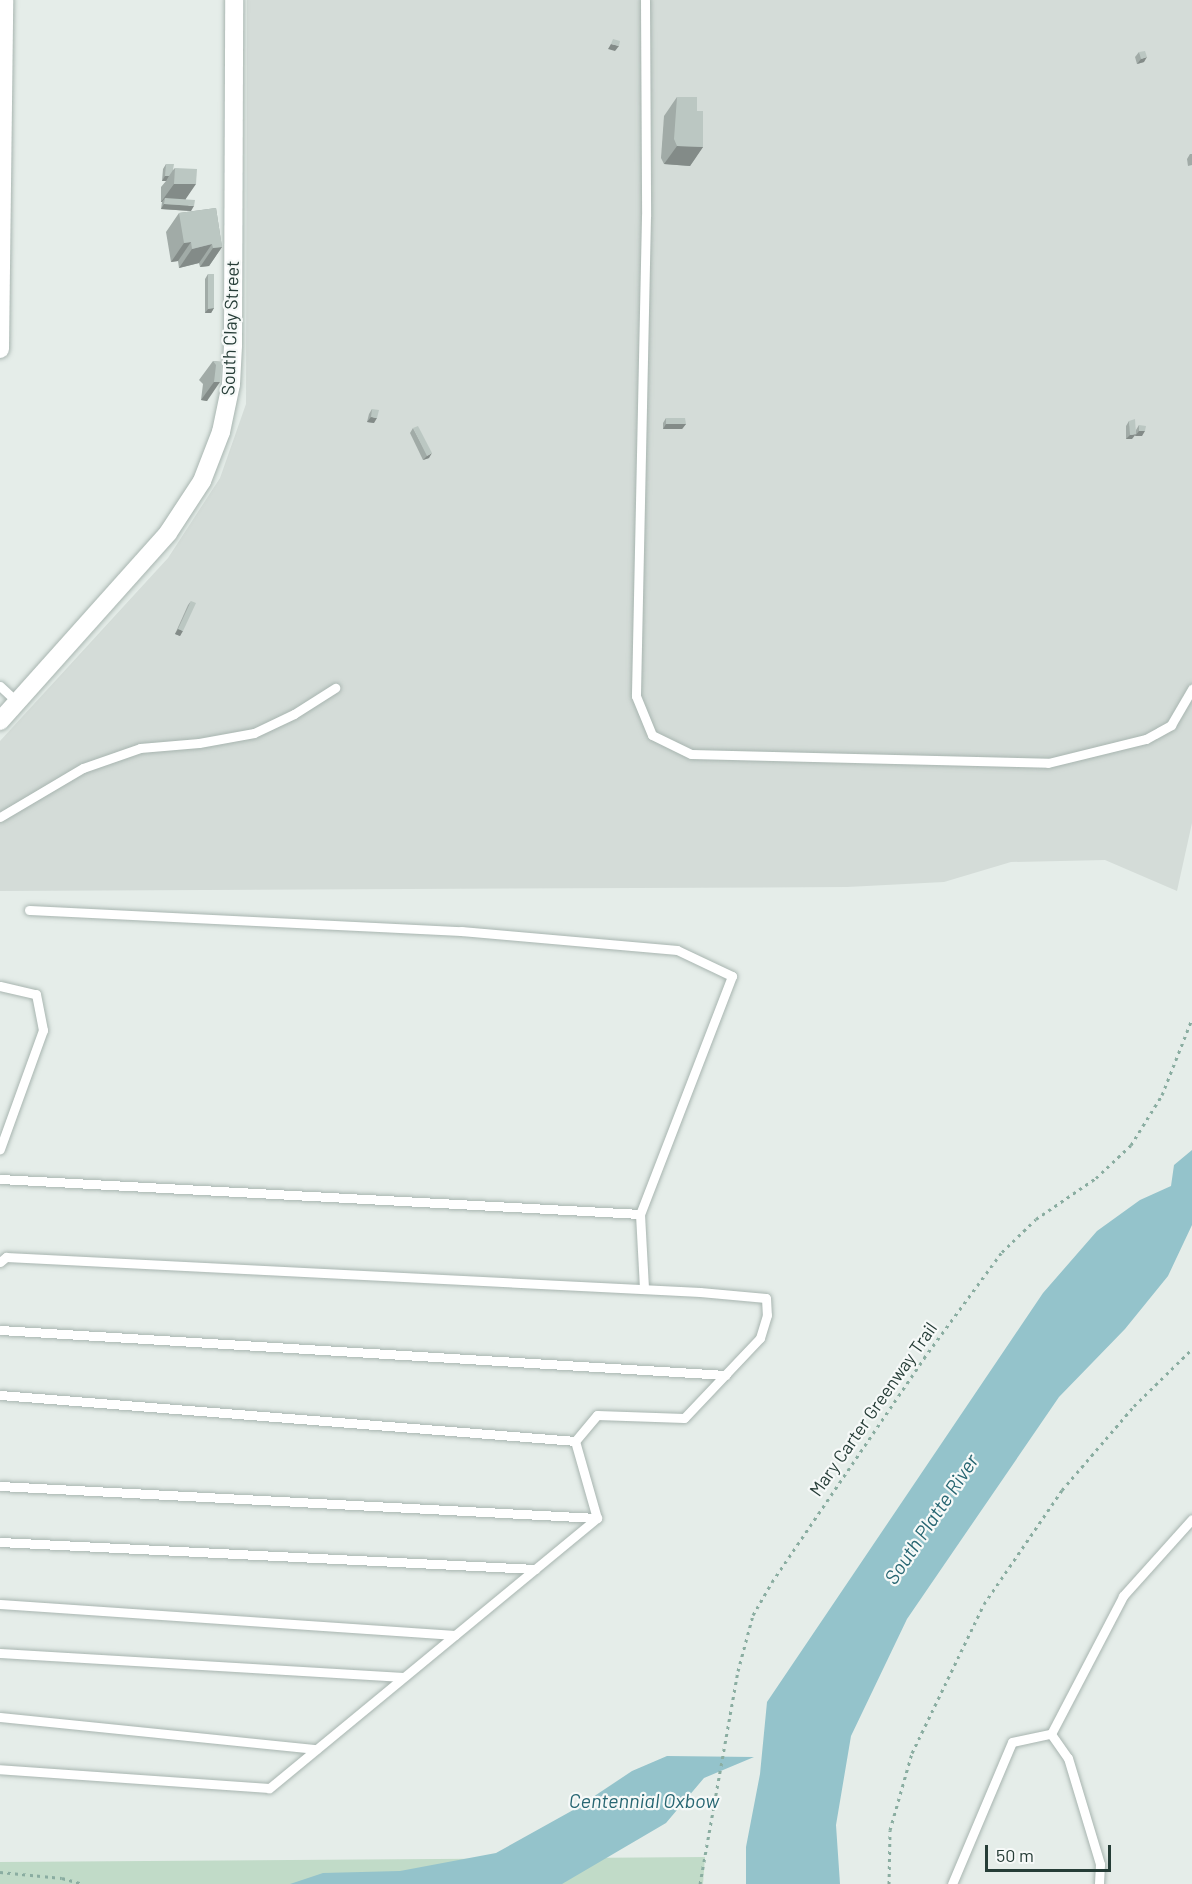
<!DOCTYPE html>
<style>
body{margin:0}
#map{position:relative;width:1192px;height:1884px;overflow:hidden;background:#e5ede9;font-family:Barlow,sans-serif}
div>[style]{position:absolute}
.built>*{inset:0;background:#d4dcd8}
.green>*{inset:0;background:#c1dbc8}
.water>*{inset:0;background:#94c3cb}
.path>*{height:3px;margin-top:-1.5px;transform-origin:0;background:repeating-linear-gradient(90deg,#8aada1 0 3px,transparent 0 7.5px)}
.roads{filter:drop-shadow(0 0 2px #a8b5b0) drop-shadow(0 0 2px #a8b5b0)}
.lane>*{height:9px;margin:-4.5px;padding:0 4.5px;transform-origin:4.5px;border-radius:4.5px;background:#fff}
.street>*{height:18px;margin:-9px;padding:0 9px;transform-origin:9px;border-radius:9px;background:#fff}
.wall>*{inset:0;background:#a1aba7}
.shaded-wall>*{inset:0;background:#838b88}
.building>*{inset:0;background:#bbc7c2}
span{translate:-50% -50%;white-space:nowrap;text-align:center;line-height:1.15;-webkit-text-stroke:4.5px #f6f9f8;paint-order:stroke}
.street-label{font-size:18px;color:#263d37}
.water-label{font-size:20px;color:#276672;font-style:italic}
.scale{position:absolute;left:985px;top:1845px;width:126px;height:27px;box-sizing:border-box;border:3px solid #263d37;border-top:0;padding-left:8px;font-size:18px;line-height:21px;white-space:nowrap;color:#263d37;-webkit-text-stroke:4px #f6f9f8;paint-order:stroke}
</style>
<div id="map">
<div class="built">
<i style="clip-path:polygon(247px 0,1192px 0,1192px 823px,1177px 891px,1105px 860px,1011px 862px,944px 882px,847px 887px,0 891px,0 741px,168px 558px,220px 478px,246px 404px)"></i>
</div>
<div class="green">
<i style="clip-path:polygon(705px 1857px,703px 1884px,0 1884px,0 1862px)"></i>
</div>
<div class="water">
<i style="clip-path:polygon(1192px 1150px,1192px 1225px,1168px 1276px,1125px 1329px,1059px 1397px,907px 1619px,851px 1736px,836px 1825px,840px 1884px,746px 1884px,746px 1847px,760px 1774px,767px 1702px,1043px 1293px,1097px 1231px,1140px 1200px,1171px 1186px,1174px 1165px)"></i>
<i style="clip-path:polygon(667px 1756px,754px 1757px,704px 1778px,666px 1823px,562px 1884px,290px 1884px,323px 1873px,400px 1871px,496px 1853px,575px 1809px,632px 1771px)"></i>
</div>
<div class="path">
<i style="left:0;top:1872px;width:62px;rotate:5.5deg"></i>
<i style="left:62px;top:1878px;width:22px;rotate:16deg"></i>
<i style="left:700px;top:1884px;width:216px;rotate:-79.9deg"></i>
<i style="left:738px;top:1671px;width:58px;rotate:-75deg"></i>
<i style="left:753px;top:1615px;width:38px;rotate:-60deg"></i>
<i style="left:772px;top:1582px;width:271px;rotate:-55.8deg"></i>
<i style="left:924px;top:1358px;width:132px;rotate:-53.7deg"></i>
<i style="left:1002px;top:1252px;width:47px;rotate:-44.1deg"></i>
<i style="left:1036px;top:1219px;width:73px;rotate:-34.3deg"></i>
<i style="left:1096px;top:1178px;width:48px;rotate:-43.3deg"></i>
<i style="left:1131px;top:1145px;width:59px;rotate:-58.2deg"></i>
<i style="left:1162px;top:1095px;width:82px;rotate:-68.5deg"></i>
<i style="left:889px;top:1884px;width:54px;rotate:-88.9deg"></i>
<i style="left:890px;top:1830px;width:80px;rotate:-74.1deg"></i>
<i style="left:912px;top:1753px;width:165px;rotate:-64.2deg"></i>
<i style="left:984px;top:1604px;width:138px;rotate:-55.6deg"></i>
<i style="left:1062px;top:1490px;width:111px;rotate:-49.4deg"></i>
<i style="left:1134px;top:1406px;width:81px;rotate:-44.5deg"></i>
</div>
<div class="roads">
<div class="lane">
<i style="left:645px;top:0;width:216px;rotate:89.7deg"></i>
<i style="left:646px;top:216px;width:480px;rotate:91.2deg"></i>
<i style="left:636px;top:696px;width:42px;rotate:67.7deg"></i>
<i style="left:652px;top:735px;width:43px;rotate:26deg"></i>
<i style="left:691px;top:754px;width:357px;rotate:1.4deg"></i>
<i style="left:1048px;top:763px;width:101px;rotate:-13.8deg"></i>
<i style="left:1146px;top:739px;width:29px;rotate:-29deg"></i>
<i style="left:1171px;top:725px;width:42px;rotate:-59.7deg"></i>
<i style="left:0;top:686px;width:23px;rotate:43deg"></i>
<i style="left:0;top:817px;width:96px;rotate:-30.6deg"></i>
<i style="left:83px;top:768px;width:60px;rotate:-19.3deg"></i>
<i style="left:140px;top:748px;width:59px;rotate:-4.8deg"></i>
<i style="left:199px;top:743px;width:56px;rotate:-10.3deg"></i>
<i style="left:254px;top:733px;width:44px;rotate:-25.4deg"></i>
<i style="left:294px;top:714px;width:49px;rotate:-32.4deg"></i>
<i style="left:29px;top:910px;width:433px;rotate:2.8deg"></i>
<i style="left:461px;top:931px;width:217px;rotate:5deg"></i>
<i style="left:677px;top:950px;width:61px;rotate:25.3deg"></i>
<i style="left:732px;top:976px;width:255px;rotate:111.1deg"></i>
<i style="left:640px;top:1214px;width:75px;rotate:86.9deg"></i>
<i style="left:0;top:986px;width:37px;rotate:13deg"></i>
<i style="left:36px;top:994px;width:37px;rotate:79deg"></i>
<i style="left:43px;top:1030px;width:127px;rotate:109.9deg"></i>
<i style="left:0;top:1179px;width:641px;rotate:3.13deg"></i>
<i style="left:0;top:1262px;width:8px;rotate:-40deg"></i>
<i style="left:6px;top:1257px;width:695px;rotate:2.89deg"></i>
<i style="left:700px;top:1292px;width:66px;rotate:5.2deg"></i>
<i style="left:766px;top:1298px;width:17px;rotate:87deg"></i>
<i style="left:767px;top:1315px;width:24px;rotate:107deg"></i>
<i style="left:760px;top:1338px;width:110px;rotate:133.5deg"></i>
<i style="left:684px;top:1418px;width:87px;rotate:-178deg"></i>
<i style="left:597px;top:1415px;width:34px;rotate:130deg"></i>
<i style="left:575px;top:1441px;width:80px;rotate:74.1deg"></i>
<i style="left:597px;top:1518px;width:425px;rotate:140.5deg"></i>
<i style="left:269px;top:1788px;width:270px;rotate:-176deg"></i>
<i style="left:0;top:1330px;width:727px;rotate:3.55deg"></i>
<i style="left:0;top:1395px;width:577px;rotate:4.57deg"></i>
<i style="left:0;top:1486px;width:598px;rotate:3.07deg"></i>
<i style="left:0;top:1542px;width:536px;rotate:2.89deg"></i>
<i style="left:0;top:1604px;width:456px;rotate:3.9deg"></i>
<i style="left:0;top:1653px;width:404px;rotate:3.4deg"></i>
<i style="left:0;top:1717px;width:318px;rotate:5.8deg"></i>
<i style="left:1051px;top:1734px;width:156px;rotate:-62.4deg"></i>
<i style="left:1123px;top:1596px;width:103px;rotate:-48.1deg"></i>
<i style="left:952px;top:1884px;width:154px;rotate:-67.1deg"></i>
<i style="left:1012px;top:1742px;width:40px;rotate:-12deg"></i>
<i style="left:1051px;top:1734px;width:29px;rotate:55deg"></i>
<i style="left:1068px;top:1758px;width:111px;rotate:73.2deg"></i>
<i style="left:1100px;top:1864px;width:20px;rotate:93deg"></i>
</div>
<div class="street">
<i style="left:0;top:349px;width:349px;rotate:-89.3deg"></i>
<i style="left:0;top:721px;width:252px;rotate:-48.2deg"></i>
<i style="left:168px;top:533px;width:62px;rotate:-56.8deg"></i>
<i style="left:202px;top:481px;width:53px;rotate:-68.8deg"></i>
<i style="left:221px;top:432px;width:49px;rotate:-78.2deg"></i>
<i style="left:231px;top:384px;width:39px;rotate:-87deg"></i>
<i style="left:233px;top:345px;width:345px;rotate:-89.8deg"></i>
</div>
</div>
<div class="wall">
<i style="clip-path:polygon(1139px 52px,1144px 62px,1137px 64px,1135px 57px)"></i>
<i style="clip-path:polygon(677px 97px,697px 111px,703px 147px,690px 166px,664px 164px,661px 158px,664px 116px)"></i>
<i style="clip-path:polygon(1190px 154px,1192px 154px,1192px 165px,1188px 166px,1187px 159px)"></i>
<i style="clip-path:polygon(166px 164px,173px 170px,175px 168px,186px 200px,191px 211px,161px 209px,162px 202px,161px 202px,161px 187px,166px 181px,162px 181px,163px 169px)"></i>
<i style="clip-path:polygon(216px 208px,222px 247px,209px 266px,200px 267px,199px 263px,179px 268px,178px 261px,171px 262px,166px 232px,179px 213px)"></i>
<i style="clip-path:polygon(208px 274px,214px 308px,211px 313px,205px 313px,205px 279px)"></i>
<i style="clip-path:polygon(213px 361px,222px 362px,207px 401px,201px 400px,203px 384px,199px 380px)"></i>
<i style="clip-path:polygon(372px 409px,374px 423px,367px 422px,369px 414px)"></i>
<i style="clip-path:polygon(666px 418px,686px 424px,682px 429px,663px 429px,663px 423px)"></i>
<i style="clip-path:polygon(1129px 421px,1132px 439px,1126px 439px,1126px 426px)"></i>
<i style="clip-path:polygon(1139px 425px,1142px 436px,1135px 436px,1136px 430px)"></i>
<i style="clip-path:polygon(413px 428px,429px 458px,423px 460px,410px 433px)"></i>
<i style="clip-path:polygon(191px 601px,180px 636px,175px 634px,188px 605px)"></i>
</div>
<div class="shaded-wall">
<i style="clip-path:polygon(611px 44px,619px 46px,615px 51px,608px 49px)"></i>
<i style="clip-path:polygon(1147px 57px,1144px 62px,1137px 64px,1141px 59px)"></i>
<i style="clip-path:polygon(677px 146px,703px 147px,690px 166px,664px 164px)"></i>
<i style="clip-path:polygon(165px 176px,169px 176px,166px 181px,162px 181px)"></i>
<i style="clip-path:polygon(174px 184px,196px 184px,183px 203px,165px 198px,162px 202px,161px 202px)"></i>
<i style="clip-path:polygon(164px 204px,194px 206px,191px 211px,161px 209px)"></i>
<i style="clip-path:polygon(191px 242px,178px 261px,171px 262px,184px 243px)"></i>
<i style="clip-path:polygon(212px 244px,199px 263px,179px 268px,192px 249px)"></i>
<i style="clip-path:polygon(222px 247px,209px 266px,200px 267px,213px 248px)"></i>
<i style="clip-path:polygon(214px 308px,211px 313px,205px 313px,208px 309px)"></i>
<i style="clip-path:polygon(214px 382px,220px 382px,207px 401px,201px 400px)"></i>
<i style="clip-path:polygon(371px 417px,377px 418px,374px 423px,367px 422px)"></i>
<i style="clip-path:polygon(666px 424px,686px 424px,682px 429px,663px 429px)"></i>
<i style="clip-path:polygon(1139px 431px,1145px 431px,1142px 436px,1135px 436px)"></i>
<i style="clip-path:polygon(1136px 434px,1132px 439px,1126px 439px,1130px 435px)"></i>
<i style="clip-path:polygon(432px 453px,429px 458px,423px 460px,427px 456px)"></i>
<i style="clip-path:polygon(178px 629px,183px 631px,180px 636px,175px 634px)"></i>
</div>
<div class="building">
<i style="clip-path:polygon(613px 39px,620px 41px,619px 46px,611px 44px)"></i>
<i style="clip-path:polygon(1145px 51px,1147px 57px,1141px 59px,1139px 52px)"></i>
<i style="clip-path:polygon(677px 97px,697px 97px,697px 111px,703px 111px,703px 147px,677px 146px,674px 139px)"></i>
<i style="clip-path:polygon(166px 164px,174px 164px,173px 170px,169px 176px,165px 176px)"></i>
<i style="clip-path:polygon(175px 168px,197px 169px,196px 184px,174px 184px)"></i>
<i style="clip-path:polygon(165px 198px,195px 200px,194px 206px,164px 204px)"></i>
<i style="clip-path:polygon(216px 208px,222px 247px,213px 248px,212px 244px,192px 249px,191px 242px,184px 243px,179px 213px)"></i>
<i style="clip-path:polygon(208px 274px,214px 274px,214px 308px,208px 309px)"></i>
<i style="clip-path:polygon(213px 361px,222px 362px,220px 382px,214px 382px,216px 365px)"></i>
<i style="clip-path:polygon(372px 409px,379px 410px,377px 418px,371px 417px)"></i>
<i style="clip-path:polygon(666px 418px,685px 418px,686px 424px,666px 424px)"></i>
<i style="clip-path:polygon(1135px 419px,1136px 434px,1130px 435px,1129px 421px)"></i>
<i style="clip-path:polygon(1139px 425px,1146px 426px,1145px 431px,1139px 431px)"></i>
<i style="clip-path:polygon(418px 426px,432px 453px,427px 456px,413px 428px)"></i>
<i style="clip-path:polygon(191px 601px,196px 603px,183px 631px,178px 629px)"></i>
</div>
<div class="street-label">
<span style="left:230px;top:328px;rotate:-88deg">South Clay Street</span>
<span style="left:873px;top:1409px;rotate:-55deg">Mary Carter Greenway Trail</span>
</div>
<div class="water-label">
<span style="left:931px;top:1519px;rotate:-56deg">South Platte River</span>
<span style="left:644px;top:1800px">Centennial Oxbow</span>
</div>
<div class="scale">50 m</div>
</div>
